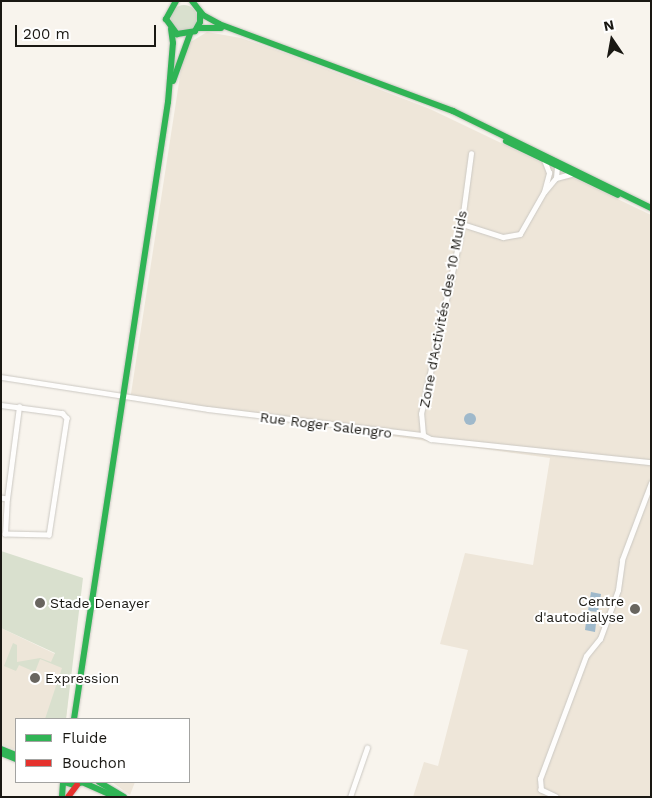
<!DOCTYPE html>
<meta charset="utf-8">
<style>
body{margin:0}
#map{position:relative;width:652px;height:798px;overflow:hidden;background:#f8f4ed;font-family:"Work Sans",sans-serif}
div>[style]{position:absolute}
.built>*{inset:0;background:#eee6d9}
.green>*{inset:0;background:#d9e0ce}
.round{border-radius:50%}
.water>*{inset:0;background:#9fb9cb}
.roads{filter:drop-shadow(0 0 1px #cbc8c2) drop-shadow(0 0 1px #cbc8c2)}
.street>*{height:4.5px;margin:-2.25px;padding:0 2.25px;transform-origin:2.25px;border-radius:2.25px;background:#fefdfc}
.fast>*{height:6px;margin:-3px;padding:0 3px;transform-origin:3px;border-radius:3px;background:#30b455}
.jam>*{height:6px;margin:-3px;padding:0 3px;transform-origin:3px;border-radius:3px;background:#e5322d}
.dots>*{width:14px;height:14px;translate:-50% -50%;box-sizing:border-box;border:2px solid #fff;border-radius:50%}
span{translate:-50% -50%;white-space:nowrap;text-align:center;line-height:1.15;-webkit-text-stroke:4px #fff;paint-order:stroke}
.street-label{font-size:14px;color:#1a1813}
.poi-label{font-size:14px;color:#1a1813}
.right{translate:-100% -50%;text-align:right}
.left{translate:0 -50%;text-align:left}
.frame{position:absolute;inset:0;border:2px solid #1a1813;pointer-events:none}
.legend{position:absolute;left:15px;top:718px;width:175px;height:65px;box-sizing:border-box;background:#fff;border:1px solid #a3a3a1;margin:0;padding:6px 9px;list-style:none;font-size:15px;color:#1a1813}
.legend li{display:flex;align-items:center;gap:10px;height:25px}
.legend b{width:25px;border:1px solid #a3a3a1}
.north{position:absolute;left:587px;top:15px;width:50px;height:50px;-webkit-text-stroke:4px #fff;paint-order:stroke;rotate:348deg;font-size:14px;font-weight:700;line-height:20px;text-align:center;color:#1a1813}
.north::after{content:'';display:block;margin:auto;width:18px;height:22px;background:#1a1813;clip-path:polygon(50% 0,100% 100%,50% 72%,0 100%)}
.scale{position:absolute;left:15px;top:25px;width:141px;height:22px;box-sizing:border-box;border:2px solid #1a1813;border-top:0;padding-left:6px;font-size:15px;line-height:18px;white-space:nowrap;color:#1a1813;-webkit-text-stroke:4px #fff;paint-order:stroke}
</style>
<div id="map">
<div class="built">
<i style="clip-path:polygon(207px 32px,241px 38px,290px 55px,430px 109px,651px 215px,651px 797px,413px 797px,424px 762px,438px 766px,468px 650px,440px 644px,465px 553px,533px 565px,550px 458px,130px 400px,182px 63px,189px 43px)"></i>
<i style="clip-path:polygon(1px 628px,72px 662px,66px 719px,16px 719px,16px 750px,1px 744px)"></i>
<i style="clip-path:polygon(112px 782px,135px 782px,130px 795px)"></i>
</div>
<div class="green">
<i class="round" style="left:171px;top:5px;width:26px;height:26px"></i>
<i style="clip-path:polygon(1px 551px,83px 578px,66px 719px,45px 719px,62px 668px,40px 659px,35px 672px,19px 665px,16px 671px,4px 666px,13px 643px,17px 645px,17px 662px,40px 658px,51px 662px,55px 653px,1px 628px)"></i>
</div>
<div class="water">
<i class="round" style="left:464px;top:413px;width:12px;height:12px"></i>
<i style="clip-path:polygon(591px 592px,601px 594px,598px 612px,588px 611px)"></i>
<i style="clip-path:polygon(587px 614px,597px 615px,595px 632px,585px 630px)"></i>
</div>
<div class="roads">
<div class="street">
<i style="left:556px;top:178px;width:16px;rotate:-15deg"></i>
<i style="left:545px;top:191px;width:17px;rotate:-50deg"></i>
<i style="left:556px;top:178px;width:12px;rotate:-85deg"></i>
<i style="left:462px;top:224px;width:43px;rotate:17.6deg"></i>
<i style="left:503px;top:237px;width:17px;rotate:-10deg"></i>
<i style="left:520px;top:234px;width:48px;rotate:-60.3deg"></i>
<i style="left:544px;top:192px;width:20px;rotate:-75deg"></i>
<i style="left:549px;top:173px;width:14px;rotate:-111deg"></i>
<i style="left:1px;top:377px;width:209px;rotate:8.8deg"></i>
<i style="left:208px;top:409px;width:217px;rotate:6.9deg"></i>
<i style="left:423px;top:435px;width:9px;rotate:27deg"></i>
<i style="left:431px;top:439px;width:221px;rotate:6deg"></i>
<i style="left:1px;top:405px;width:62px;rotate:7.5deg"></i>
<i style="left:62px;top:413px;width:7px;rotate:45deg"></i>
<i style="left:67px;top:418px;width:118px;rotate:98.7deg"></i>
<i style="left:49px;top:535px;width:44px;rotate:-178.7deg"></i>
<i style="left:5px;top:534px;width:35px;rotate:-87deg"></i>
<i style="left:7px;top:499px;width:6px;rotate:-171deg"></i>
<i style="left:423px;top:435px;width:21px;rotate:-95deg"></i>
<i style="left:421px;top:414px;width:182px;rotate:-77.6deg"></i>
<i style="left:460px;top:236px;width:83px;rotate:-82.4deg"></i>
<i style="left:7px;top:499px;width:93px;rotate:-82.6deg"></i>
<i style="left:350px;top:797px;width:52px;rotate:-70.9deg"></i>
<i style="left:556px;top:797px;width:17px;rotate:-155deg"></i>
<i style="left:541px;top:790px;width:11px;rotate:-95deg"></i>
<i style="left:540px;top:779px;width:131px;rotate:-69.5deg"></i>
<i style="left:586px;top:656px;width:22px;rotate:-51deg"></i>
<i style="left:600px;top:639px;width:52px;rotate:-69.8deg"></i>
<i style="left:618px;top:590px;width:30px;rotate:-82deg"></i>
<i style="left:622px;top:560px;width:82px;rotate:-69.4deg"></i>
</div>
<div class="fast">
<i style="left:176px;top:1px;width:21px;rotate:119deg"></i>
<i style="left:166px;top:19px;width:19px;rotate:54deg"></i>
<i style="left:177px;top:34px;width:18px;rotate:-9deg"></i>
<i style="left:195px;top:31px;width:10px;rotate:-61deg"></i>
<i style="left:200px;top:22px;width:10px;rotate:-90deg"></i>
<i style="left:192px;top:1px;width:18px;rotate:52deg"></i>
<i style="left:203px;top:15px;width:18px;rotate:29deg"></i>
<i style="left:219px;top:24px;width:250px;rotate:20.4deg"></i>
<i style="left:453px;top:111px;width:220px;rotate:26.1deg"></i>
<i style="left:198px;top:28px;width:23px"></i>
<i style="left:173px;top:81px;width:50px;rotate:-70.1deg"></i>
<i style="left:506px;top:141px;width:124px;rotate:25.7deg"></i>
<i style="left:74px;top:719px;width:624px;rotate:-81.34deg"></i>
<i style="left:168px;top:102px;width:59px;rotate:-85.2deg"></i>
<i style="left:173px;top:43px;width:14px;rotate:-98deg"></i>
<i style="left:1px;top:749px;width:16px;rotate:22deg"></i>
<i style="left:1px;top:753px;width:16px;rotate:22deg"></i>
<i style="left:64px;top:782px;width:10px;rotate:17deg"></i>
<i style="left:74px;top:785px;width:9px;rotate:-18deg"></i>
<i style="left:82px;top:782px;width:37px;rotate:24deg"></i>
<i style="left:99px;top:782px;width:29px;rotate:31deg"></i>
<i style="left:62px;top:797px;width:15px;rotate:-86deg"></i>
</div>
<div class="jam">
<i style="left:68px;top:797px;width:15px;rotate:-53deg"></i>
</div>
</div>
<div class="dots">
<i style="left:40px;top:603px;background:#68655f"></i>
<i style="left:635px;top:609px;background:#68655f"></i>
<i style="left:35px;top:678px;background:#68655f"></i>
</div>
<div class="street-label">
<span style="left:443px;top:309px;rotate:-79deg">Zone d'Activités des 10 Muids</span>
<span style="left:326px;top:425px;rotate:7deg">Rue Roger Salengro</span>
</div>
<div class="poi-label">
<span class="right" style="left:624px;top:609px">Centre<br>d'autodialyse</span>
<span class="left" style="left:50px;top:603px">Stade Denayer</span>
<span class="left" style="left:45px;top:678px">Expression</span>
</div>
<div class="frame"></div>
<ul class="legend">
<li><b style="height:6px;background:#30b455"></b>Fluide</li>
<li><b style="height:6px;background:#e5322d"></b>Bouchon</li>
</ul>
<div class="north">N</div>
<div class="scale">200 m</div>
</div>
